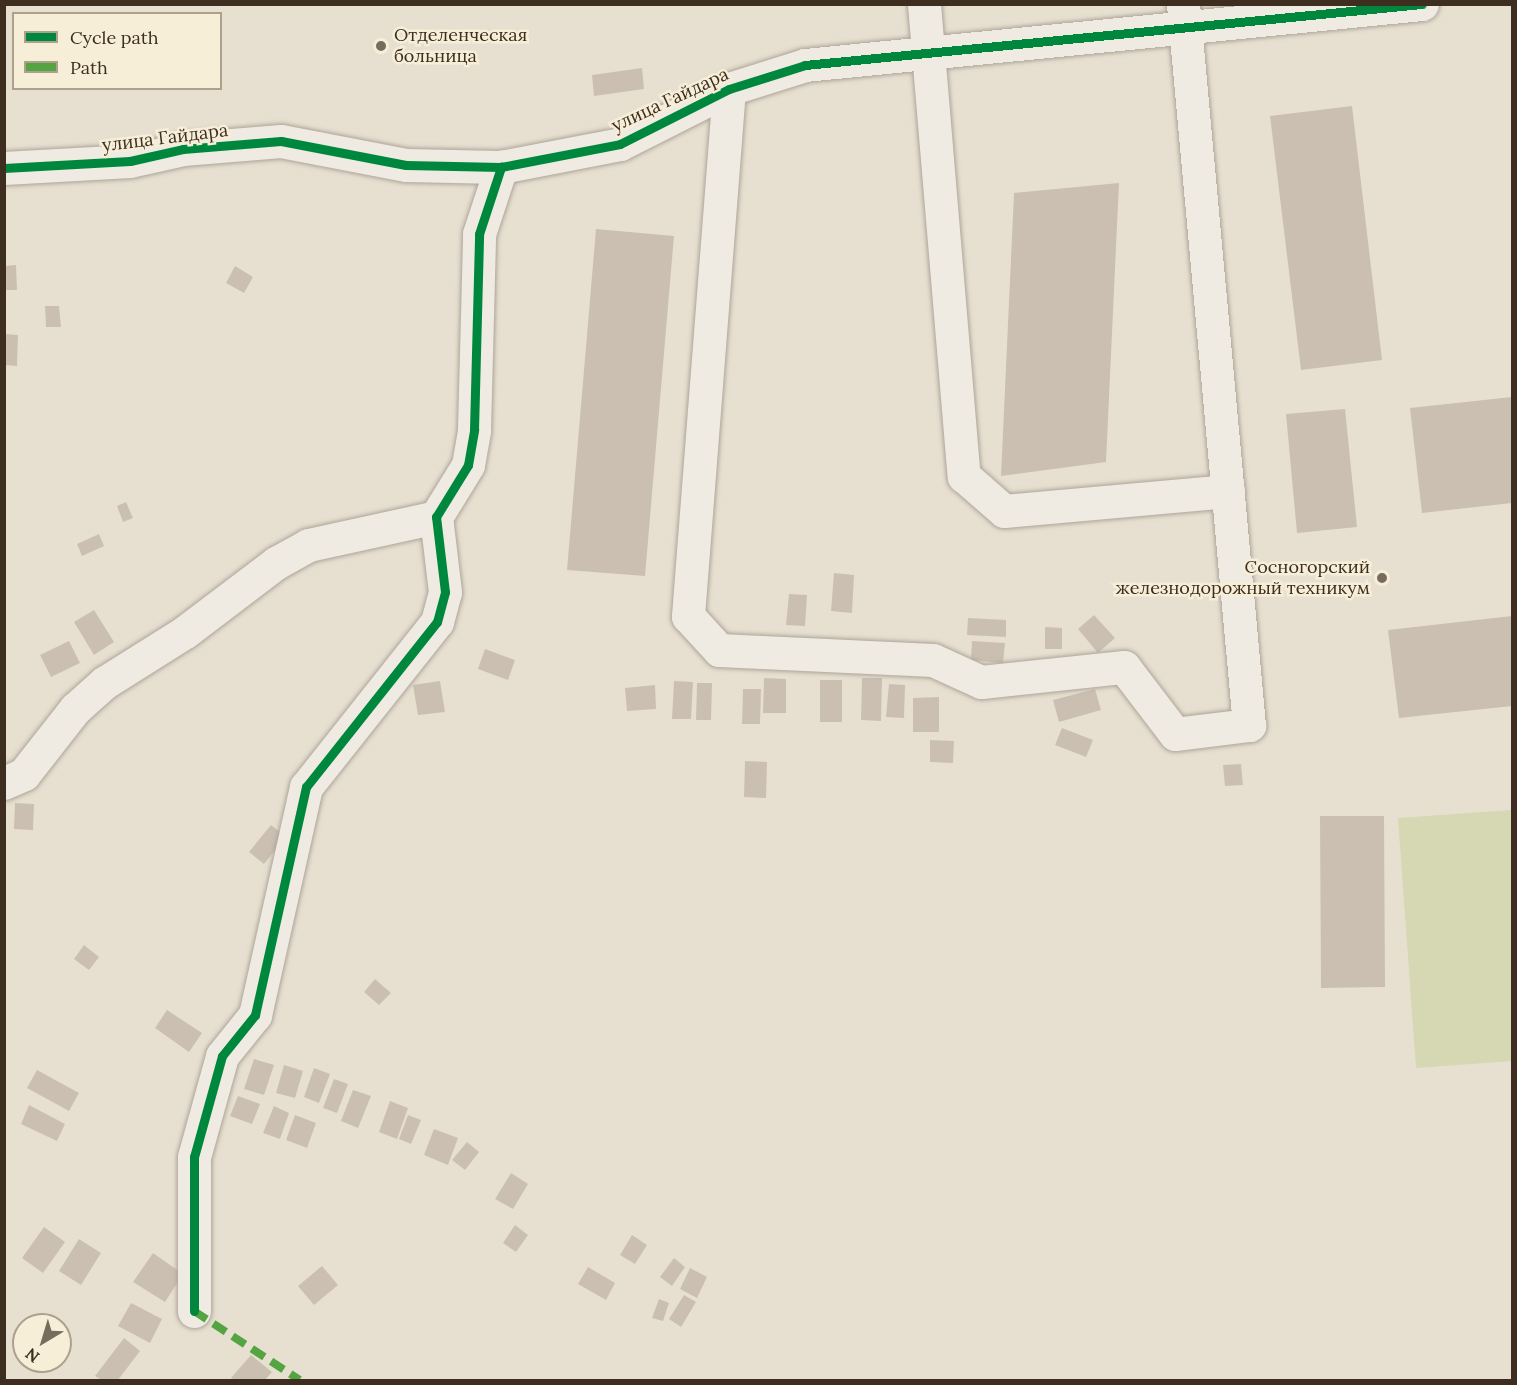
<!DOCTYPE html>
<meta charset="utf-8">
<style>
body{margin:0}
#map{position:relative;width:1517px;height:1385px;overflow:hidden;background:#e7e0d1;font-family:Lora,serif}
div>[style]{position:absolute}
.green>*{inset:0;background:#d6d7b3}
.building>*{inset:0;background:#cbbfb2}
.roads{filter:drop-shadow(0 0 2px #ada599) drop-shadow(0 0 2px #ada599)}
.minor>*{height:33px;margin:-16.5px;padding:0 16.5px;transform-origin:16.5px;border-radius:16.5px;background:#efebe3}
.quiet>*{height:8px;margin-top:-4px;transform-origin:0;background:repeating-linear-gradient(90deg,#54a441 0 15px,transparent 0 23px)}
.cycleway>*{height:9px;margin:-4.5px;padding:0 4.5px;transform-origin:4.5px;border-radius:4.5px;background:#00873e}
.dots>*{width:16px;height:16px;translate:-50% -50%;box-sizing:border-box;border:3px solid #f7eed8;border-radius:50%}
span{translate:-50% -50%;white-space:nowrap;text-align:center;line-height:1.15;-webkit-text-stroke:5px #f7eed8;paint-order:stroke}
.poi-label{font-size:18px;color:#3d2e20}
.left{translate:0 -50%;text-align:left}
.right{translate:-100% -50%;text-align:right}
.street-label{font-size:18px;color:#3d2e20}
.frame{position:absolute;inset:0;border:6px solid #3d2e20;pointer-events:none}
.legend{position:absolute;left:12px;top:12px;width:210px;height:78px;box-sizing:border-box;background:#f7eed8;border:2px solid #ada18e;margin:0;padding:8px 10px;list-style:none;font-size:18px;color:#3d2e20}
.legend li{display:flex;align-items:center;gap:12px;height:30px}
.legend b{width:30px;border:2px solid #ada18e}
.north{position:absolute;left:12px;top:1313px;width:60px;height:60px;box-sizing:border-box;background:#f7eed8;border:2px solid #ada18e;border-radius:50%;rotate:218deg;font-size:16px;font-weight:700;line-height:24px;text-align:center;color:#3d2e20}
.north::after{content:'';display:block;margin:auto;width:21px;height:27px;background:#786c5e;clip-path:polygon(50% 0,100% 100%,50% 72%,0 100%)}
</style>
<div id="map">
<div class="green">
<i style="clip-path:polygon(1512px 810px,1512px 1061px,1416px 1068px,1398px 818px)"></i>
</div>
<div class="building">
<i style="clip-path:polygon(642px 68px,644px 89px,594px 96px,592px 75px)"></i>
<i style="clip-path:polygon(1352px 106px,1382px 360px,1301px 370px,1270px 116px)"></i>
<i style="clip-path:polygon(1119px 183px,1106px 462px,1001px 476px,1014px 193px)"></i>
<i style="clip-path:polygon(596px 229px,674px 236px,645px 576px,567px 570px)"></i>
<i style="clip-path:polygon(16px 265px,17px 290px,4px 290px,4px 266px)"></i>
<i style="clip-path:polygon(235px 266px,253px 277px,244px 293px,226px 283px)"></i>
<i style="clip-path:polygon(45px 306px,59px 306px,61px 327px,46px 327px)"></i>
<i style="clip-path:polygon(4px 334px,18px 335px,17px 366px,4px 365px)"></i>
<i style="clip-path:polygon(1512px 397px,1512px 503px,1422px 513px,1410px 408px)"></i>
<i style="clip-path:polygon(1345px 409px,1357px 527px,1297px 533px,1286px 414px)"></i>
<i style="clip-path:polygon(126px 502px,133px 518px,123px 522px,117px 506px)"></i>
<i style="clip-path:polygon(99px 534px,104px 546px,82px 556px,77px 544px)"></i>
<i style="clip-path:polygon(834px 573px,854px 575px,852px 613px,831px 611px)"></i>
<i style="clip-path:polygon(789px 594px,807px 595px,805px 626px,786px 625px)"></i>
<i style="clip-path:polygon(94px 610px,114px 642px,94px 655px,74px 622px)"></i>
<i style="clip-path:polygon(1094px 615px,1115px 638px,1098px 653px,1078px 629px)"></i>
<i style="clip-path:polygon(1512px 616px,1512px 706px,1399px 718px,1388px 630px)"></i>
<i style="clip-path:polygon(968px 618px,1006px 620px,1006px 637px,967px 635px)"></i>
<i style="clip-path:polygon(1045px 627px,1062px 628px,1062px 649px,1045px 649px)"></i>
<i style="clip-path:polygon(69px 641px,80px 663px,51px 677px,40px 655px)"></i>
<i style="clip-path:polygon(972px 641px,1005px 643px,1003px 663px,971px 660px)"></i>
<i style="clip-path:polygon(485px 649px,515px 660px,508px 680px,478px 669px)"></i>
<i style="clip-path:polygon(764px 678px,786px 679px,786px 713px,763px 713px)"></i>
<i style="clip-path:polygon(862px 678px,882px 678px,881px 721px,861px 720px)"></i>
<i style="clip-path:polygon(820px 680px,842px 680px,842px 722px,820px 722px)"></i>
<i style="clip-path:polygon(440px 681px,445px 712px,418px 715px,413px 685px)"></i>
<i style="clip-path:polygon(674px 681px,693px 682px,691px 719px,672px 719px)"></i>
<i style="clip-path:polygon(697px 683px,712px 683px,711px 720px,696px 720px)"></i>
<i style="clip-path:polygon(889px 684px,905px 685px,904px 718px,886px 717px)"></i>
<i style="clip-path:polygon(655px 685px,656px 709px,627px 711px,625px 688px)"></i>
<i style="clip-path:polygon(743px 689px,761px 689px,760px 724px,742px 724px)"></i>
<i style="clip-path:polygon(1095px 689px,1101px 710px,1059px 722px,1053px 700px)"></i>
<i style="clip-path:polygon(939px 697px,939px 732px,913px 732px,913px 698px)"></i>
<i style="clip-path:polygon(1062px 728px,1093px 740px,1086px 757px,1055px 745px)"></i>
<i style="clip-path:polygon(930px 740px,954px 741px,953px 763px,930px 762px)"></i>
<i style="clip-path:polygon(745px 761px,767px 762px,766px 798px,744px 797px)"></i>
<i style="clip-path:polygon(1241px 764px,1243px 785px,1225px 786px,1223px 765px)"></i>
<i style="clip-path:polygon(15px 803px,34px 804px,33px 830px,14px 829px)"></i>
<i style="clip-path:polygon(1320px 816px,1384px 816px,1385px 987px,1321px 988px)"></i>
<i style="clip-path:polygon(271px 825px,286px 837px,264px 864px,249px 852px)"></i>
<i style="clip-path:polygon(84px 945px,99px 957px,89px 970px,74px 959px)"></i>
<i style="clip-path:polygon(375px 979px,391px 993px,379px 1005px,364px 992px)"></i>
<i style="clip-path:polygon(167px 1010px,202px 1033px,189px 1052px,155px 1028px)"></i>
<i style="clip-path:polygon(254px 1059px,274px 1065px,264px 1095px,244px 1089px)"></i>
<i style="clip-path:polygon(284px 1065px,303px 1071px,295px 1098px,276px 1093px)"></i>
<i style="clip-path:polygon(314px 1068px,330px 1074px,319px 1103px,304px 1097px)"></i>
<i style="clip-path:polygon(37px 1070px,79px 1093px,69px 1111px,27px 1088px)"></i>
<i style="clip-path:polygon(334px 1079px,348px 1084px,337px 1113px,323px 1108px)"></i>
<i style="clip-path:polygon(353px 1090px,371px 1096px,358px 1128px,341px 1121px)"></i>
<i style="clip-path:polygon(238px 1096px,260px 1104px,252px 1124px,230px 1116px)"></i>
<i style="clip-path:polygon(390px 1101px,408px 1108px,397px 1139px,379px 1132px)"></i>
<i style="clip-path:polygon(29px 1105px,65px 1124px,57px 1141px,21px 1124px)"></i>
<i style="clip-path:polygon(274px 1106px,289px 1113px,280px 1139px,263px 1133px)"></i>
<i style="clip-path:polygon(295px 1115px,316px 1123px,307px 1148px,286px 1140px)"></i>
<i style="clip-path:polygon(408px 1115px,421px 1120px,411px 1144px,399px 1139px)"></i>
<i style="clip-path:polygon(434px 1129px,458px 1138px,448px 1165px,424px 1155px)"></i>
<i style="clip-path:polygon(467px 1142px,479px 1152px,465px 1170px,452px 1160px)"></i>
<i style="clip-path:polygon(511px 1173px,528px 1184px,513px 1209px,495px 1199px)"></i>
<i style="clip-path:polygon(515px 1225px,528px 1235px,516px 1252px,503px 1243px)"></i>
<i style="clip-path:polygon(44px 1227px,65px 1242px,43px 1273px,22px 1258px)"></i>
<i style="clip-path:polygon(632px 1235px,647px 1245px,635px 1264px,620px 1255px)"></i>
<i style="clip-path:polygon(79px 1239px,101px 1253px,81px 1285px,59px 1271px)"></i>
<i style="clip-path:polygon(153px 1253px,183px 1274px,165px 1302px,133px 1282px)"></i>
<i style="clip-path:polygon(674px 1258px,685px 1267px,672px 1286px,660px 1277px)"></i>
<i style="clip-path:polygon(322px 1266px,338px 1285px,314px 1305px,298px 1286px)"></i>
<i style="clip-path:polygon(588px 1267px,615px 1283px,606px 1300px,578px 1284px)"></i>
<i style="clip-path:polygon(690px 1268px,707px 1277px,697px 1298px,680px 1289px)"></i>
<i style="clip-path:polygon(684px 1295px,696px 1302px,681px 1327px,669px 1319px)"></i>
<i style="clip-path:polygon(659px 1299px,669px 1303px,663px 1321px,652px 1318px)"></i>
<i style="clip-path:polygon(131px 1303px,162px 1319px,150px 1343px,118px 1326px)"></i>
<i style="clip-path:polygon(124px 1338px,140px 1351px,118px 1380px,102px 1380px,95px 1376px)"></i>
<i style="clip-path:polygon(251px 1355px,272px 1372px,265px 1380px,234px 1380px,231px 1378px)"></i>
</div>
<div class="roads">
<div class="minor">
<i style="left:924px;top:4px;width:474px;rotate:85.2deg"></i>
<i style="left:964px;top:476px;width:53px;rotate:41.2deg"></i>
<i style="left:1004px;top:511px;width:225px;rotate:-5.1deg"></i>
<i style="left:729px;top:89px;width:529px;rotate:94.45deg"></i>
<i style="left:688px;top:616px;width:46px;rotate:47.6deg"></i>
<i style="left:719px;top:650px;width:214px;rotate:2.7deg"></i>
<i style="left:933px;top:660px;width:53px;rotate:24.6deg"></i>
<i style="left:981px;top:682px;width:144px;rotate:-6deg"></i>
<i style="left:1124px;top:667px;width:84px;rotate:52.7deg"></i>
<i style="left:1175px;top:734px;width:75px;rotate:-6.9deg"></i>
<i style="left:1249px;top:725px;width:724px;rotate:-95.23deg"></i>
<i style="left:4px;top:168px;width:126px;rotate:-3.2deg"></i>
<i style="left:130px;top:161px;width:54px;rotate:-12.8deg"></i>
<i style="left:183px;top:149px;width:98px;rotate:-4.7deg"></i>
<i style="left:281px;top:141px;width:127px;rotate:10.9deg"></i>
<i style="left:406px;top:165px;width:95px;rotate:1.2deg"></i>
<i style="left:501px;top:167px;width:121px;rotate:-10.9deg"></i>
<i style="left:620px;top:144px;width:122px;rotate:-26.8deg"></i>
<i style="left:729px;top:89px;width:80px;rotate:-17.5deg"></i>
<i style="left:805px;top:65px;width:620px;rotate:-5.65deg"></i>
<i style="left:4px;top:783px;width:22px;rotate:-24deg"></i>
<i style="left:24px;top:774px;width:83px;rotate:-51.9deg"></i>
<i style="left:75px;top:709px;width:39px;rotate:-42deg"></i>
<i style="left:104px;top:683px;width:96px;rotate:-32.2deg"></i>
<i style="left:185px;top:632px;width:114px;rotate:-37.2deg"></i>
<i style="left:276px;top:563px;width:37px;rotate:-29deg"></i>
<i style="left:308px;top:545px;width:131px;rotate:-12.3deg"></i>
<i style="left:194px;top:1311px;width:154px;rotate:-90deg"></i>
<i style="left:194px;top:1157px;width:105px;rotate:-74.5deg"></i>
<i style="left:222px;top:1056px;width:53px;rotate:-51.2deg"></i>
<i style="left:255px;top:1015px;width:234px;rotate:-77.4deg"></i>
<i style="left:306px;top:787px;width:211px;rotate:-51.6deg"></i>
<i style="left:437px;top:622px;width:31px;rotate:-75deg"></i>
<i style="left:445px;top:592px;width:76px;rotate:-96.8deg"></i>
<i style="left:436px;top:517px;width:61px;rotate:-58.4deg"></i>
<i style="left:468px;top:465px;width:36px;rotate:-80deg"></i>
<i style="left:474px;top:430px;width:196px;rotate:-88.5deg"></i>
<i style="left:479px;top:234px;width:71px;rotate:-71.8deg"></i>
</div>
</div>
<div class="quiet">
<i style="left:194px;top:1311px;width:126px;rotate:33.1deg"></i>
</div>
<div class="cycleway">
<i style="left:4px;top:168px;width:126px;rotate:-3.2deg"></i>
<i style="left:130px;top:161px;width:54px;rotate:-12.8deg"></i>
<i style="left:183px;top:149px;width:98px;rotate:-4.7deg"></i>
<i style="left:281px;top:141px;width:127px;rotate:10.9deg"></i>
<i style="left:406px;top:165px;width:95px;rotate:1.2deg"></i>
<i style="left:501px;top:167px;width:121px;rotate:-10.9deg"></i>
<i style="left:620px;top:144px;width:122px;rotate:-26.8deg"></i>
<i style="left:729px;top:89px;width:80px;rotate:-17.5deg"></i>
<i style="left:805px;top:65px;width:620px;rotate:-5.65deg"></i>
<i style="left:194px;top:1311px;width:154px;rotate:-90deg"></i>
<i style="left:194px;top:1157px;width:105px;rotate:-74.5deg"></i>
<i style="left:222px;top:1056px;width:53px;rotate:-51.2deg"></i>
<i style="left:255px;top:1015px;width:234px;rotate:-77.4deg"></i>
<i style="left:306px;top:787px;width:211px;rotate:-51.6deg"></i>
<i style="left:437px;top:622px;width:31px;rotate:-75deg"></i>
<i style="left:445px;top:592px;width:76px;rotate:-96.8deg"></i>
<i style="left:436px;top:517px;width:61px;rotate:-58.4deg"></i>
<i style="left:468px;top:465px;width:36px;rotate:-80deg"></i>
<i style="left:474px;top:430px;width:196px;rotate:-88.5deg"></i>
<i style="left:479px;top:234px;width:71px;rotate:-71.8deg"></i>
</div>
<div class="dots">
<i style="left:381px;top:46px;background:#786c5e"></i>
<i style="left:1382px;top:578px;background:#786c5e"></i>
</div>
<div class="poi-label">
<span class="left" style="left:394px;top:46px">Отделенческая<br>больница</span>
<span class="right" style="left:1370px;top:578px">Сосногорский<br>железнодорожный техникум</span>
</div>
<div class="street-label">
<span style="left:670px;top:100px;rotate:-25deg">улица Гайдара</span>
<span style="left:165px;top:138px;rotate:-7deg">улица Гайдара</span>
</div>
<div class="frame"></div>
<ul class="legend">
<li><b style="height:8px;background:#00873e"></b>Cycle path</li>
<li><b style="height:8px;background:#54a441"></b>Path</li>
</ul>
<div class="north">N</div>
</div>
